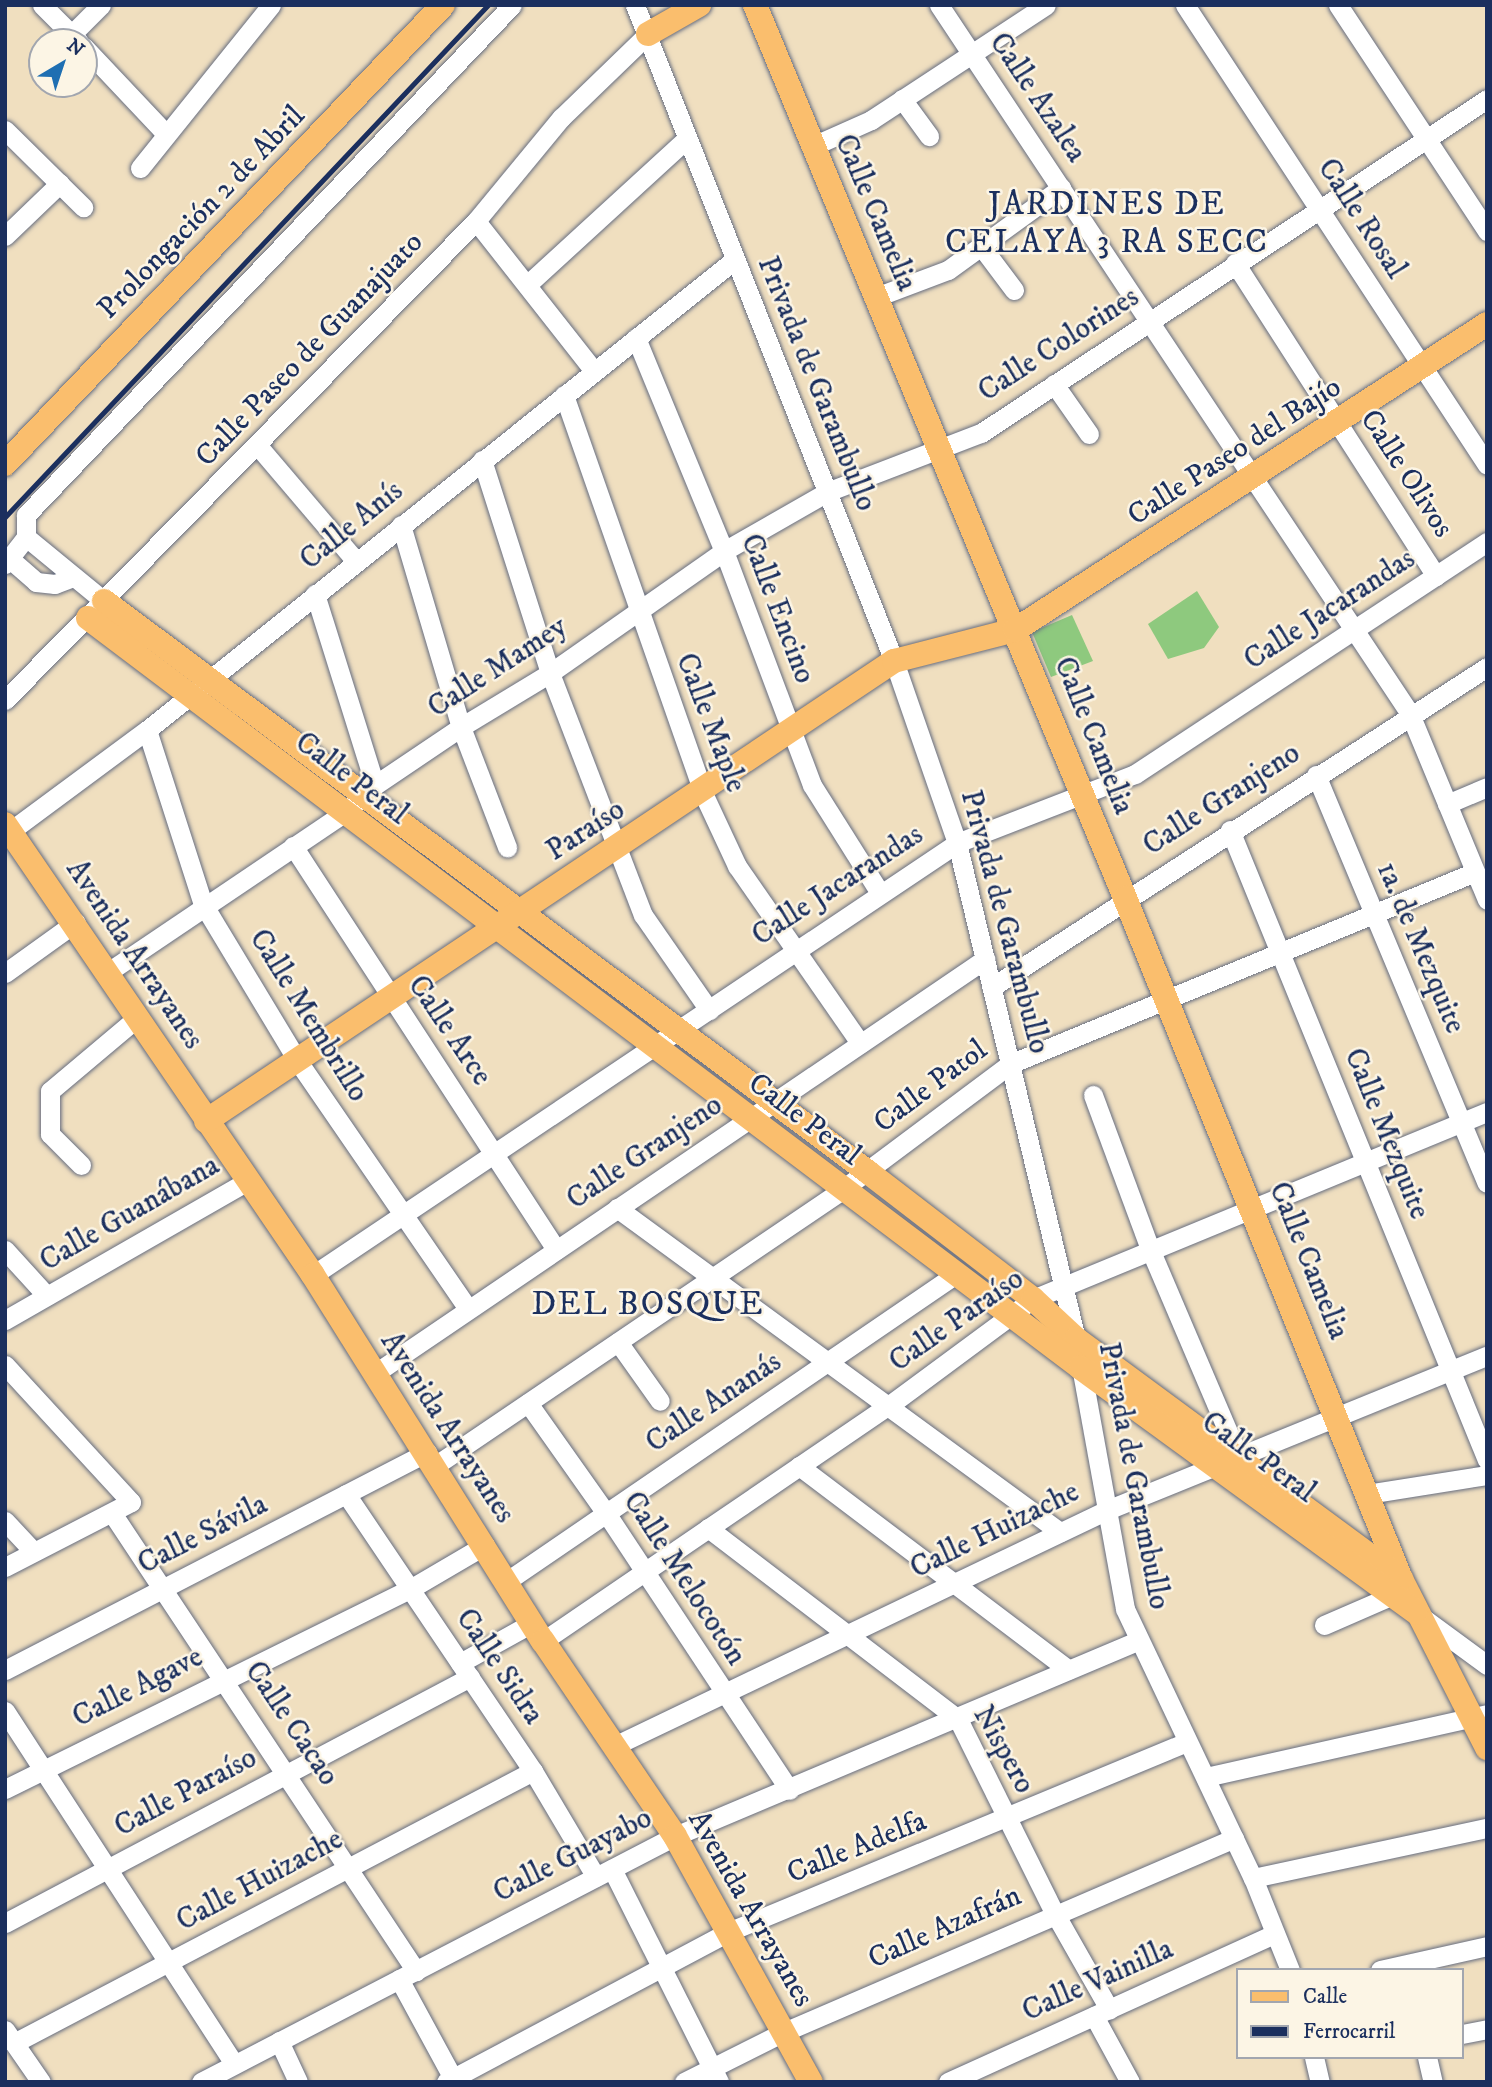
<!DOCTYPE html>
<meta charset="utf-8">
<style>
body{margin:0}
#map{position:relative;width:1492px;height:2087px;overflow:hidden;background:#f0dfbf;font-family:"IM FELL DW Pica",serif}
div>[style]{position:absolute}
.green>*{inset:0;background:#8ec97e}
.roads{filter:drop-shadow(0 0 2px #666d80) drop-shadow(0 0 2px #666d80)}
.minor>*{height:19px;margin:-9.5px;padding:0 9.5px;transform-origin:9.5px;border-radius:9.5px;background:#fff}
.major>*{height:24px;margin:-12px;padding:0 12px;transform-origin:12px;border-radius:12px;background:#fabe6d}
.rail>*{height:4.5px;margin:-2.25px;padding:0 2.25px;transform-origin:2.25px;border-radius:2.25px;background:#1b2f5e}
span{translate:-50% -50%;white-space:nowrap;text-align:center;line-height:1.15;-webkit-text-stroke:5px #fcf5e5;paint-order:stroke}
.street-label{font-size:30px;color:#1b2f5e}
.quarter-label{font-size:33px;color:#1b2f5e;letter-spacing:2px}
.frame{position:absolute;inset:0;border:7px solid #1b2f5e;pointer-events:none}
.legend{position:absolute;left:1236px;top:1968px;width:228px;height:91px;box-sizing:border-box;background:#fcf5e5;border:2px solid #a2a6af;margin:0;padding:9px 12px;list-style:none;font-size:21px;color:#1b2f5e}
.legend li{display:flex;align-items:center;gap:14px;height:35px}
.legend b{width:35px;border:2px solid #a2a6af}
.north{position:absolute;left:28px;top:28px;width:70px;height:70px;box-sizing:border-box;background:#fcf5e5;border:2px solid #a2a6af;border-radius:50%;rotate:39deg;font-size:19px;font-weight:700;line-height:28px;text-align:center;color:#1b2f5e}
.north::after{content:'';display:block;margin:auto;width:24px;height:32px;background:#1f6fb2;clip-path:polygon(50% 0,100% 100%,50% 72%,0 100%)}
</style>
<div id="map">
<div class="green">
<i style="clip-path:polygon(1197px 591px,1219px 627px,1204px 648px,1168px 659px,1148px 624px)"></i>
<i style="clip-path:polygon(1072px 615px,1093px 661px,1051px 677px,1032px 632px)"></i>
</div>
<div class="roads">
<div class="minor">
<i style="left:42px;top:5px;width:52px;rotate:45deg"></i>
<i style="left:635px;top:5px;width:705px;rotate:68.46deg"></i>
<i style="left:894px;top:661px;width:193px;rotate:70.9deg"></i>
<i style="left:957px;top:843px;width:510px;rotate:76.51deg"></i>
<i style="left:1076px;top:1339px;width:274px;rotate:79.7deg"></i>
<i style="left:1125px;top:1609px;width:298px;rotate:64.6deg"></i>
<i style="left:1253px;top:1878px;width:99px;rotate:68.1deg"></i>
<i style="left:939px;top:5px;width:851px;rotate:56.4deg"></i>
<i style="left:1410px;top:714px;width:201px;rotate:67.5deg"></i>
<i style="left:1185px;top:5px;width:550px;rotate:56.71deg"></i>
<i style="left:1338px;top:5px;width:271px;rotate:56.6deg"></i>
<i style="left:72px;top:34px;width:41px;rotate:-45deg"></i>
<i style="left:84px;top:47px;width:120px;rotate:46.7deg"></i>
<i style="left:902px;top:99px;width:46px;rotate:53.9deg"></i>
<i style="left:5px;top:130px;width:110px;rotate:44.6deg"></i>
<i style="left:813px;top:146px;width:64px;rotate:-24.1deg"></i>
<i style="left:871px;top:120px;width:209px;rotate:-33.3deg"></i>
<i style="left:140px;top:168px;width:209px;rotate:-51.2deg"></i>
<i style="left:476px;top:221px;width:191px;rotate:51.8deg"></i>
<i style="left:5px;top:236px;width:76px;rotate:-43.9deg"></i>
<i style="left:981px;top:246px;width:55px;rotate:53.1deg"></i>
<i style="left:1235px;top:263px;width:372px;rotate:57.3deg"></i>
<i style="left:528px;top:284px;width:214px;rotate:-42.5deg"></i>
<i style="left:876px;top:297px;width:77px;rotate:-20.6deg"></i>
<i style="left:948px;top:270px;width:140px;rotate:-36deg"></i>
<i style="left:636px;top:338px;width:230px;rotate:67.6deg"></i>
<i style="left:724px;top:551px;width:250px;rotate:69.4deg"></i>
<i style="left:812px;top:785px;width:128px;rotate:57.8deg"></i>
<i style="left:1054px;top:384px;width:61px;rotate:55deg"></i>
<i style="left:564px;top:395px;width:422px;rotate:70.7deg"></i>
<i style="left:703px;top:793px;width:81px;rotate:65deg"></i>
<i style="left:737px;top:866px;width:216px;rotate:55.2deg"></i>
<i style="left:258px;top:446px;width:151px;rotate:49.6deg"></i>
<i style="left:482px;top:460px;width:224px;rotate:72.3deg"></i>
<i style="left:550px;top:673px;width:259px;rotate:69deg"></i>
<i style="left:643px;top:915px;width:116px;rotate:55.2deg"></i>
<i style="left:401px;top:525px;width:211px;rotate:73.5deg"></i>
<i style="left:461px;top:727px;width:129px;rotate:69deg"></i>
<i style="left:26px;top:537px;width:101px;rotate:39.4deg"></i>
<i style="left:10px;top:559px;width:35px;rotate:41deg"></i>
<i style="left:36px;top:582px;width:19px;rotate:6deg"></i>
<i style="left:55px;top:584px;width:19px;rotate:-21deg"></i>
<i style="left:5px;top:564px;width:34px;rotate:-52deg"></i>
<i style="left:26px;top:537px;width:22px;rotate:-90deg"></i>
<i style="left:26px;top:515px;width:704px;rotate:-46.38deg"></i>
<i style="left:315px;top:594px;width:200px;rotate:72.6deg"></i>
<i style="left:5px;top:700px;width:672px;rotate:-45.48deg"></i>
<i style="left:476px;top:221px;width:134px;rotate:-50.5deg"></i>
<i style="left:561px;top:118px;width:121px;rotate:-44deg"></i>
<i style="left:147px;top:730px;width:183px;rotate:72.2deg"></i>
<i style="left:203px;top:904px;width:182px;rotate:58.9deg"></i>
<i style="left:297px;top:1060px;width:302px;rotate:55.5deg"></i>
<i style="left:1316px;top:775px;width:442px;rotate:67.3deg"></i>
<i style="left:1447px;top:804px;width:43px;rotate:-23deg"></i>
<i style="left:1230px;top:830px;width:680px;rotate:67.81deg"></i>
<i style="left:5px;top:835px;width:177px;rotate:-36.5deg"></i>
<i style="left:147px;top:730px;width:752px;rotate:-38.68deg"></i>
<i style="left:293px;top:846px;width:482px;rotate:56.9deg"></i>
<i style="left:108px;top:972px;width:285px;rotate:-34deg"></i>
<i style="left:344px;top:813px;width:42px;rotate:-42.1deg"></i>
<i style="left:375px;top:785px;width:104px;rotate:-34deg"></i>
<i style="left:461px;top:727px;width:104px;rotate:-31.2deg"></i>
<i style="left:550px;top:673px;width:213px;rotate:-35deg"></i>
<i style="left:724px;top:551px;width:119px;rotate:-29.8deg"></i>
<i style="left:827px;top:492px;width:165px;rotate:-21deg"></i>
<i style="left:981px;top:433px;width:606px;rotate:-33.43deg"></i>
<i style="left:5px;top:973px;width:87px;rotate:-35.7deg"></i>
<i style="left:992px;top:987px;width:589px;rotate:-32.88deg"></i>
<i style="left:1093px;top:1095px;width:164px;rotate:69.7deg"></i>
<i style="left:1150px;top:1249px;width:224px;rotate:66.9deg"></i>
<i style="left:81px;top:1165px;width:44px;rotate:-135deg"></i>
<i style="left:50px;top:1134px;width:43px;rotate:-90deg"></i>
<i style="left:50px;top:1091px;width:115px;rotate:-40.1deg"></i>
<i style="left:617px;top:1208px;width:549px;rotate:36.18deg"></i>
<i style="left:5px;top:1250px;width:62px;rotate:47.6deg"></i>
<i style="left:313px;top:1275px;width:775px;rotate:-33.85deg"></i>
<i style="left:957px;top:843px;width:191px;rotate:-21.2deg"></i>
<i style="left:1135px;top:774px;width:422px;rotate:-33.4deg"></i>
<i style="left:5px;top:1320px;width:280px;rotate:-29.8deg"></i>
<i style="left:618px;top:1342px;width:72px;rotate:54.6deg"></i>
<i style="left:5px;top:1365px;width:186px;rotate:47.4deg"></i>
<i style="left:131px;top:1502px;width:142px;rotate:152.7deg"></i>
<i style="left:374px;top:1374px;width:739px;rotate:-34.18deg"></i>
<i style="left:528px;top:1403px;width:135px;rotate:54.7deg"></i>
<i style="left:606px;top:1513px;width:332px;rotate:56.5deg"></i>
<i style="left:436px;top:1465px;width:492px;rotate:-34.1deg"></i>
<i style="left:843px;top:1189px;width:209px;rotate:-36.8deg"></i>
<i style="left:1010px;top:1064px;width:503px;rotate:-22.44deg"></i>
<i style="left:799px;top:1466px;width:338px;rotate:37.1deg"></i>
<i style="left:346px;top:1494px;width:334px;rotate:56deg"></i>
<i style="left:533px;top:1771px;width:123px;rotate:59.3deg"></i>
<i style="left:1367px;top:1494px;width:121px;rotate:-9deg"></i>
<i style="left:112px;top:1513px;width:550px;rotate:56.43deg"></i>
<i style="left:5px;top:1521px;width:42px;rotate:46.9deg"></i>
<i style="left:708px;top:1528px;width:315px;rotate:37.4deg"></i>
<i style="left:958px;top:1719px;width:216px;rotate:63.6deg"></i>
<i style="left:1054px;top:1912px;width:112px;rotate:60.4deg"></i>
<i style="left:507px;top:1581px;width:544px;rotate:-34.36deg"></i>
<i style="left:1423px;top:1618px;width:79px;rotate:36.3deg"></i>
<i style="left:1324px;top:1625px;width:75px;rotate:-23.5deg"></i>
<i style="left:543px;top:1641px;width:421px;rotate:-34.3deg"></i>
<i style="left:891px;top:1404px;width:177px;rotate:-36.5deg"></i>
<i style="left:1033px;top:1299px;width:491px;rotate:-22.4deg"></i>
<i style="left:460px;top:1663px;width:82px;rotate:-29.1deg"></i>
<i style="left:5px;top:1670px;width:475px;rotate:-27.3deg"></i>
<i style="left:5px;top:1711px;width:421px;rotate:57deg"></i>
<i style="left:614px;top:1746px;width:547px;rotate:-25.58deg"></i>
<i style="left:1107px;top:1510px;width:410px;rotate:-22.1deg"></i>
<i style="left:1206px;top:1777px;width:288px;rotate:-12.6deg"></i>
<i style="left:5px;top:1789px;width:452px;rotate:-26.3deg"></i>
<i style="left:410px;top:1589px;width:87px;rotate:-30.4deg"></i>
<i style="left:612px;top:1869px;width:238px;rotate:63.3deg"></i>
<i style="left:1253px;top:1878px;width:239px;rotate:-12.1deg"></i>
<i style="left:5px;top:1923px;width:526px;rotate:-27.88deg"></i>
<i style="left:1380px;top:1970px;width:110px;rotate:-12.6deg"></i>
<i style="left:399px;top:1979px;width:117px;rotate:61.5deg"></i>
<i style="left:1094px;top:2016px;width:75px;rotate:61.4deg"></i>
<i style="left:5px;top:2030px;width:63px;rotate:55.3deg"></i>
<i style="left:1462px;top:2034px;width:25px;rotate:-11deg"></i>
<i style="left:279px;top:2041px;width:45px;rotate:65.1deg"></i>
<i style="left:14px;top:2043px;width:586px;rotate:-27.66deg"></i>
<i style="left:1314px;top:2057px;width:26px;rotate:77deg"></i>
<i style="left:1427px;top:2057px;width:26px;rotate:77deg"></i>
<i style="left:201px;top:2082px;width:534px;rotate:-27.43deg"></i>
<i style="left:675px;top:1836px;width:501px;rotate:-22.88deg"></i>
<i style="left:446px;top:2082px;width:319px;rotate:-28deg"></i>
<i style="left:728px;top:1932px;width:496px;rotate:-22.5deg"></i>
<i style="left:684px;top:2082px;width:112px;rotate:-26.6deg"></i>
<i style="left:784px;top:2032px;width:490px;rotate:-23.3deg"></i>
<i style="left:948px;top:2082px;width:356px;rotate:-24.4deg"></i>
</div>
<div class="major">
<i style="left:755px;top:5px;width:967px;rotate:67.49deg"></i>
<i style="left:1125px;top:898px;width:735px;rotate:67.94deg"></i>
<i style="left:1401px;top:1579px;width:190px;rotate:63deg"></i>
<i style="left:648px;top:34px;width:59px;rotate:-29.6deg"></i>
<i style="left:5px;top:464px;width:634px;rotate:-46.34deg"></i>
<i style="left:104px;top:601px;width:954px;rotate:36.77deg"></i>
<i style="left:868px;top:1172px;width:208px;rotate:37.6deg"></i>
<i style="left:1033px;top:1299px;width:59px;rotate:42.9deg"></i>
<i style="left:1076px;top:1339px;width:404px;rotate:36.4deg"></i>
<i style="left:88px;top:618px;width:1244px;rotate:37.06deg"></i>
<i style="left:1081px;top:1368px;width:414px;rotate:36.1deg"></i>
<i style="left:5px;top:824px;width:546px;rotate:55.67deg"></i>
<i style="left:313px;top:1275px;width:432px;rotate:57.9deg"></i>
<i style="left:543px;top:1641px;width:235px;rotate:55.9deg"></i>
<i style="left:675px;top:1836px;width:281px;rotate:61.1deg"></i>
<i style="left:206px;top:1121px;width:828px;rotate:-33.77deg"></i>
<i style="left:894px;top:661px;width:125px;rotate:-14.4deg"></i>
<i style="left:1015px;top:630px;width:563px;rotate:-32.96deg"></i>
</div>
</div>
<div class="rail">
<i style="left:5px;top:517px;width:704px;rotate:-46.67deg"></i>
</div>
<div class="street-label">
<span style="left:1037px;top:98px;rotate:56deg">Calle Azalea</span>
<span style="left:202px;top:213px;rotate:-46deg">Prolongación 2 de Abril</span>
<span style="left:875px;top:213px;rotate:67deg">Calle Camelia</span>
<span style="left:1361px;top:219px;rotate:57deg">Calle Rosal</span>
<span style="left:1059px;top:345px;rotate:-33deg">Calle Colorines</span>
<span style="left:310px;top:350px;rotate:-46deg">Calle Paseo de Guanajuato</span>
<span style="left:816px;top:384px;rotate:68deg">Privada de Garambullo</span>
<span style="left:1235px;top:452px;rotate:-33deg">Calle Paseo del Bajío</span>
<span style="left:1406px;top:474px;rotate:57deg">Calle Olivos</span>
<span style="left:352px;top:526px;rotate:-39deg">Calle Anís</span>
<span style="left:777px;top:609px;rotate:69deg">Calle Encino</span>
<span style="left:1330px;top:610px;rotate:-33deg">Calle Jacarandas</span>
<span style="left:498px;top:668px;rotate:-33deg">Calle Mamey</span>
<span style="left:710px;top:723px;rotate:69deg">Calle Maple</span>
<span style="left:1093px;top:736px;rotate:68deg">Calle Camelia</span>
<span style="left:351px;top:779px;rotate:37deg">Calle Peral</span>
<span style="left:1222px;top:800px;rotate:-33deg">Calle Granjeno</span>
<span style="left:586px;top:831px;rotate:-33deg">Paraíso</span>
<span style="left:838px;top:886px;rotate:-33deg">Calle Jacarandas</span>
<span style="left:1004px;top:922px;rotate:75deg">Privada de Garambullo</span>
<span style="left:1420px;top:948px;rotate:67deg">1a. de Mezquite</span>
<span style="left:134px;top:955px;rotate:56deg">Avenida Arrayanes</span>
<span style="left:308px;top:1016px;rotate:58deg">Calle Membrillo</span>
<span style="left:449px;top:1031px;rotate:56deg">Calle Arce</span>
<span style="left:931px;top:1087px;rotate:-37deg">Calle Patol</span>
<span style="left:804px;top:1120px;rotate:37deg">Calle Peral</span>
<span style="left:1386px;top:1134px;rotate:68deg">Calle Mezquite</span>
<span style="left:645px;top:1153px;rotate:-34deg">Calle Granjeno</span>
<span style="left:130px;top:1214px;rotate:-30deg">Calle Guanábana</span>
<span style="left:1308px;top:1261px;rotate:68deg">Calle Camelia</span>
<span style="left:957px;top:1321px;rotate:-35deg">Calle Paraíso</span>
<span style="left:714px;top:1403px;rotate:-34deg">Calle Ananás</span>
<span style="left:447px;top:1428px;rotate:57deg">Avenida Arrayanes</span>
<span style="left:1258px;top:1458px;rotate:36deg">Calle Peral</span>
<span style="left:1133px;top:1476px;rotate:79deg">Privada de Garambullo</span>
<span style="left:995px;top:1531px;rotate:-26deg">Calle Huizache</span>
<span style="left:203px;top:1535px;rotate:-27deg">Calle Sávila</span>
<span style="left:684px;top:1579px;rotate:57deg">Calle Melocotón</span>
<span style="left:499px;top:1667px;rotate:56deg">Calle Sidra</span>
<span style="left:138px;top:1688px;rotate:-27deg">Calle Agave</span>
<span style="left:291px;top:1724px;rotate:56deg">Calle Cacao</span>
<span style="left:1003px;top:1750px;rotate:61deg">Nispero</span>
<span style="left:186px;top:1793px;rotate:-28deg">Calle Paraíso</span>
<span style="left:857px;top:1848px;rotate:-22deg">Calle Adelfa</span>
<span style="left:573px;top:1856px;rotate:-27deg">Calle Guayabo</span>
<span style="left:260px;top:1881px;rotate:-28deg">Calle Huizache</span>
<span style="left:750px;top:1909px;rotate:60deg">Avenida Arrayanes</span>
<span style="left:945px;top:1928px;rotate:-24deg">Calle Azafrán</span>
<span style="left:1098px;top:1981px;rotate:-24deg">Calle Vainilla</span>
</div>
<div class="quarter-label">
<span style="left:1107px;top:224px">JARDINES DE<br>CELAYA 3 RA SECC</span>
<span style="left:648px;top:1305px">DEL BOSQUE</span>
</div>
<div class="frame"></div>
<ul class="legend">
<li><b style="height:9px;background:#fabe6d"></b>Calle</li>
<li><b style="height:9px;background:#1b2f5e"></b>Ferrocarril</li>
</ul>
<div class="north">N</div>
</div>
